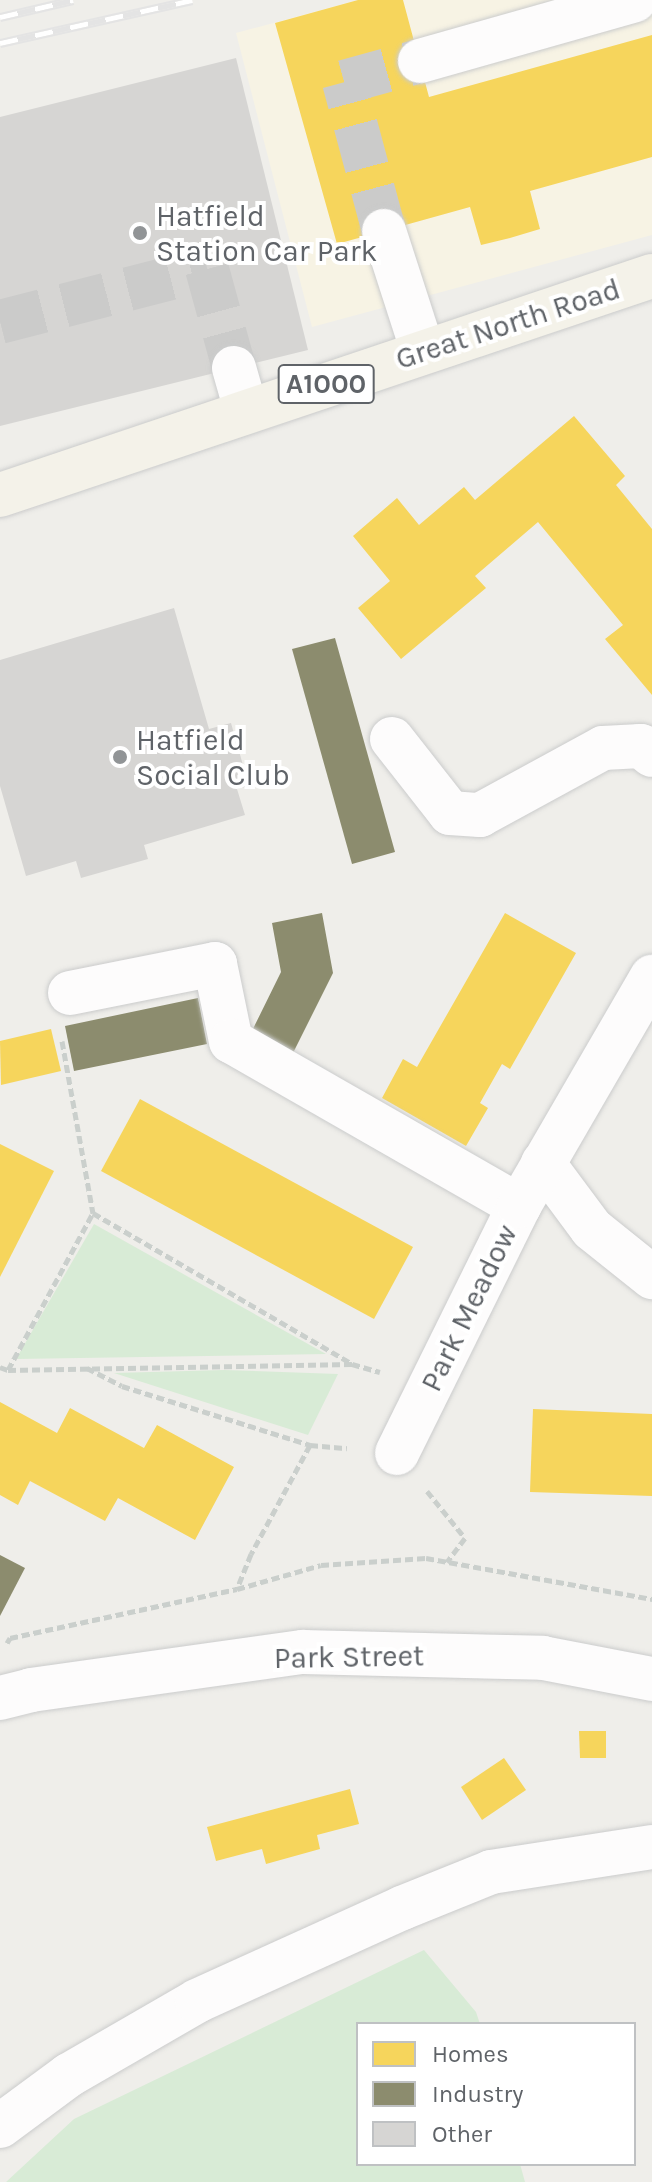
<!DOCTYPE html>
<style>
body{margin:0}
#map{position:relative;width:652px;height:2182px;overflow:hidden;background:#efeeea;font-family:Karla,sans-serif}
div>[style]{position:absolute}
.commercial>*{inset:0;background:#f7f3e4}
.green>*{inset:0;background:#d8ebd6}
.homes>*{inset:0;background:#f6d55c}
.industry>*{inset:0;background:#8c8c6e}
.building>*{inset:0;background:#d6d5d3}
.minor-tunnel>*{height:44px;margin-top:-22px;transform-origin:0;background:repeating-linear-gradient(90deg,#cbcbca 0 44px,transparent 0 66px)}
.path>*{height:5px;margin-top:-2.5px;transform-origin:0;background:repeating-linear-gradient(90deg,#cacfcc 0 8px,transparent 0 12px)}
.roads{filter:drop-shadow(0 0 2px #cbcccc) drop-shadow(0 0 2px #cbcccc)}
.minor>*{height:44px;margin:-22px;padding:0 22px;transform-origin:22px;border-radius:22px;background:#fdfcfc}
.major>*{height:44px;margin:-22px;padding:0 22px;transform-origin:22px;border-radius:22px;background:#f4f2e9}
.rail>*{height:9px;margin-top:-4.5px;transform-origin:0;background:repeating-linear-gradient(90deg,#fff 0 18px,#e4e4e4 0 36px);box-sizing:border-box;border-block:2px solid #e4e4e4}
.dots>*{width:22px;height:22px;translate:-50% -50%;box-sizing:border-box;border:4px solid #fff;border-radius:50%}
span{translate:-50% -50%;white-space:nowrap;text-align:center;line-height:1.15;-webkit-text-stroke:8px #fff;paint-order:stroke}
.shield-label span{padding:2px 6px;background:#fff;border:2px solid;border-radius:6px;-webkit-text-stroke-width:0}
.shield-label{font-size:28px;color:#5f6368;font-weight:700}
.poi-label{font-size:30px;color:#5f6368}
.left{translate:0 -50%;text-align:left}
.street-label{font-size:30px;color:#5f6368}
.legend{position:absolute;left:356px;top:2022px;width:280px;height:144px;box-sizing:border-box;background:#fff;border:2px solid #bfc1c3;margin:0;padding:10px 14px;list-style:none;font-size:24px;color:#5f6368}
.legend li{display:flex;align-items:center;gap:16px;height:40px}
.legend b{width:40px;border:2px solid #bfc1c3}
</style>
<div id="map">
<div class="commercial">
<i style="clip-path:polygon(358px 0,652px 0,652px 235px,312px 327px,236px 33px)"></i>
</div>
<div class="green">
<i style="clip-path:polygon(94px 1224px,326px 1354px,16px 1359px)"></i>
<i style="clip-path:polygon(224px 1370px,338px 1374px,308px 1435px,114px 1373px)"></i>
<i style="clip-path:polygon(424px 1950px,476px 2012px,480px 2024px,358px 2024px,358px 2164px,520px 2164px,525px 2182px,6px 2182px,74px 2119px)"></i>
</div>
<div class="homes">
<i style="clip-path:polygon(358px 0,403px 0,429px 97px,652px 35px,652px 157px,530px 191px,540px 229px,510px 238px,481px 245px,470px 207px,337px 244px,275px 23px)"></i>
<i style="clip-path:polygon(574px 416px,625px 476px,616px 485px,652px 529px,652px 695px,605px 639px,623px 625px,538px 522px,475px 576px,486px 588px,401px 659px,358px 608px,390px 581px,353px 536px,397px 498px,419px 525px,464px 487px,475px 500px)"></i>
<i style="clip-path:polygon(505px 913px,576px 953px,510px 1069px,502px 1064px,480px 1103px,488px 1108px,466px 1146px,382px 1098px,403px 1059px,417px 1067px)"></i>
<i style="clip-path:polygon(51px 1029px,61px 1071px,1px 1085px,0 1041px)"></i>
<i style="clip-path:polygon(140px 1099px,413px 1247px,374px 1319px,101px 1171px)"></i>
<i style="clip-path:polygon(0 1144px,54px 1171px,0 1277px)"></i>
<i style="clip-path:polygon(0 1402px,57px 1433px,70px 1408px,144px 1448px,157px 1425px,234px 1467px,195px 1540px,118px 1498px,105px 1521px,30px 1481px,18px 1505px,0 1495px)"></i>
<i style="clip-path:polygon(533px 1409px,652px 1414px,652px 1496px,530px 1492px)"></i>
<i style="clip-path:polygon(579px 1731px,606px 1731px,606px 1758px,580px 1758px)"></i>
<i style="clip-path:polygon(504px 1758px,526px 1790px,482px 1820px,461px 1787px)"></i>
<i style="clip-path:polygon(350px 1789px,359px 1824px,317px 1835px,320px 1849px,266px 1864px,262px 1849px,216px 1861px,207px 1827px)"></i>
</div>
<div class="industry">
<i style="clip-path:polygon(335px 638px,395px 852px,352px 864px,292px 649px)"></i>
<i style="clip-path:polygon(322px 913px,333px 973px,290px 1059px,249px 1037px,281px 972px,272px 923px)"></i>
<i style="clip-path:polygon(198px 998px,207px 1044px,74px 1071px,65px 1026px)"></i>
<i style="clip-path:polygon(0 1555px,25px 1568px,0 1616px)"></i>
</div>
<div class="building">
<i style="clip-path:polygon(236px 58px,308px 350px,0 426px,0 117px)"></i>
<i style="clip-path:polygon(174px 608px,209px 729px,231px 723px,249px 786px,237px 789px,245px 815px,144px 845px,148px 859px,81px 878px,76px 861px,26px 876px,0 786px,0 660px)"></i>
</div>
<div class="minor-tunnel">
<i style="left:384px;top:231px;width:154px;rotate:-105deg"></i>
<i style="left:344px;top:82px;width:79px;rotate:-15.4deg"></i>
<i style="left:0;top:322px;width:214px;rotate:-14.4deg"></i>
<i style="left:207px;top:269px;width:103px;rotate:74.7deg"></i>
</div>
<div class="path">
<i style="left:62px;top:1041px;width:175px;rotate:79.8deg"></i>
<i style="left:352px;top:1364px;width:344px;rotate:179deg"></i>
<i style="left:8px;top:1370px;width:179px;rotate:-61.6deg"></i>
<i style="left:93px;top:1213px;width:300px;rotate:30.2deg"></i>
<i style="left:352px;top:1364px;width:29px;rotate:16deg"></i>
<i style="left:0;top:1367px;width:9px;rotate:21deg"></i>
<i style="left:87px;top:1368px;width:39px;rotate:27deg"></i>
<i style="left:122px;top:1386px;width:197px;rotate:17.4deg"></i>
<i style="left:310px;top:1445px;width:124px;rotate:118.4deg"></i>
<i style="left:251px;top:1554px;width:38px;rotate:112deg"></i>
<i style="left:310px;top:1445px;width:37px;rotate:5deg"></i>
<i style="left:427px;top:1491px;width:60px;rotate:51deg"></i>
<i style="left:465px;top:1538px;width:30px;rotate:127deg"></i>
<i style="left:7px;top:1643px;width:6px;rotate:-59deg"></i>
<i style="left:10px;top:1638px;width:232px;rotate:-12.2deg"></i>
<i style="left:237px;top:1589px;width:87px;rotate:-15.9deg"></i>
<i style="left:321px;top:1565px;width:105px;rotate:-3.8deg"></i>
<i style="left:426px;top:1558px;width:230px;rotate:10.3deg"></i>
</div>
<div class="roads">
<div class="minor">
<i style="left:420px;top:61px;width:223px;rotate:-15.8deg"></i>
<i style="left:384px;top:231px;width:127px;rotate:72.1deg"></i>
<i style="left:234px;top:368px;width:44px;rotate:74.1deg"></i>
<i style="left:392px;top:739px;width:94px;rotate:51.9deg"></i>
<i style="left:450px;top:813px;width:30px;rotate:4deg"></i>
<i style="left:480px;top:815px;width:140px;rotate:-28.6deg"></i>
<i style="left:603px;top:748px;width:38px;rotate:-3deg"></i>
<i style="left:641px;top:746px;width:14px;rotate:39deg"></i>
<i style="left:70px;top:993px;width:148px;rotate:-11.3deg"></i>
<i style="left:215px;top:964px;width:79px;rotate:78.3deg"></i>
<i style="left:231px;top:1041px;width:332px;rotate:29.8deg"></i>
<i style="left:543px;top:1163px;width:82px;rotate:53.4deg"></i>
<i style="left:592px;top:1229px;width:77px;rotate:38.7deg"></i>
<i style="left:397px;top:1453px;width:275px;rotate:-63.7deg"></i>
<i style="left:519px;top:1206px;width:265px;rotate:-59.9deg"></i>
<i style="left:0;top:1698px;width:32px;rotate:-14deg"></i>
<i style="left:31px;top:1690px;width:275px;rotate:-8deg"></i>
<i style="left:303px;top:1652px;width:240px;rotate:1.4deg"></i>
<i style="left:543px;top:1658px;width:111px;rotate:10.9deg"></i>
<i style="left:0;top:2126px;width:86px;rotate:-36.5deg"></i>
<i style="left:69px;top:2075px;width:148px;rotate:-30deg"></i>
<i style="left:197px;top:2001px;width:225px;rotate:-24.4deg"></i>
<i style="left:402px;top:1908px;width:96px;rotate:-22deg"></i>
<i style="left:491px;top:1872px;width:163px;rotate:-8.8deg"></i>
</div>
<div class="major">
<i style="left:0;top:495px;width:688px;rotate:-18.57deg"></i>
</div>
</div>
<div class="rail">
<i style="left:0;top:17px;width:75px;rotate:-13.1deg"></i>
<i style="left:0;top:43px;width:197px;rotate:-12.6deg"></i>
</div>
<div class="dots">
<i style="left:140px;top:233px;background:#919496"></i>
<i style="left:120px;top:757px;background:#919496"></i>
</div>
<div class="shield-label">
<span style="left:326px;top:384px">A1000</span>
</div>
<div class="poi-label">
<span class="left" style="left:156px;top:233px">Hatfield<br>Station Car Park</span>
<span class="left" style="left:136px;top:757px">Hatfield<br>Social Club</span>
</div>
<div class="street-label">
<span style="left:508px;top:324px;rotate:-18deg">Great North Road</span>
<span style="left:469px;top:1308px;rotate:-64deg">Park Meadow</span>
<span style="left:349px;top:1657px;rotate:-1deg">Park Street</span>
</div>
<ul class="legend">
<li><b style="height:22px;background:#f6d55c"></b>Homes</li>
<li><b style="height:22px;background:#8c8c6e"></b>Industry</li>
<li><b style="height:22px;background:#d6d5d3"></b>Other</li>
</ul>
</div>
